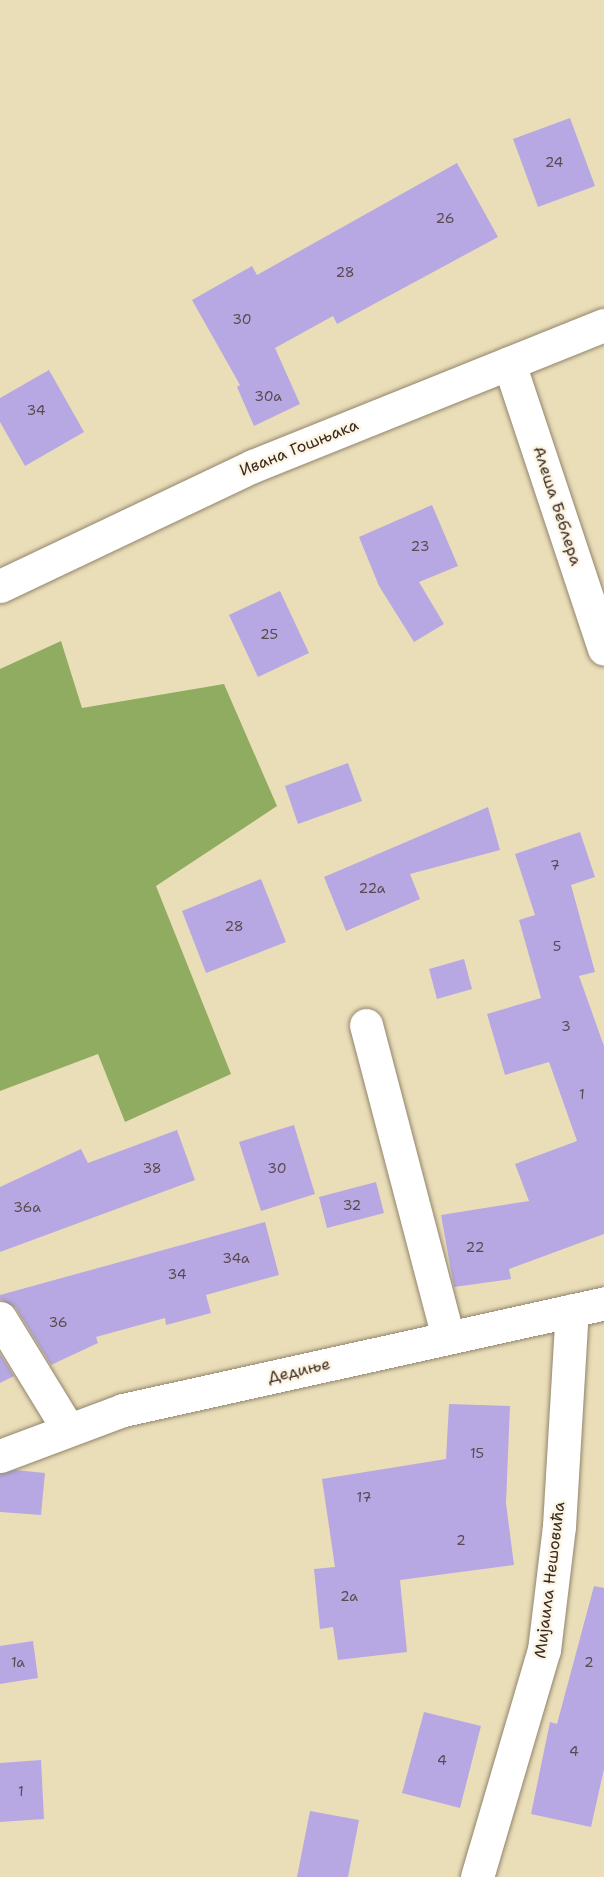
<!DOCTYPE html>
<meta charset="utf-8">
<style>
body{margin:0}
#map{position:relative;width:604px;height:1877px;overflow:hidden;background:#eadeb9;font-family:"Shantell Sans",sans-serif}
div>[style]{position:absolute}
.forest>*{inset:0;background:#90ac60}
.building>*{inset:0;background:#b7a8e3}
.roads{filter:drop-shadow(0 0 2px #92846c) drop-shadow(0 0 2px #92846c)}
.minor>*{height:33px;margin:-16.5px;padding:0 16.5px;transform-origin:16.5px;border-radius:16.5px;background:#fff}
span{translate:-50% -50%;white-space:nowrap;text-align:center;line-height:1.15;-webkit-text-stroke:5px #fcf5e5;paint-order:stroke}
.number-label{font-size:14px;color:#5a4a4f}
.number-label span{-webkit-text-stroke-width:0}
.street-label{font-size:16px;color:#3b2a1e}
</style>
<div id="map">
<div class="forest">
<i style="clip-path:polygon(61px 641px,82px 708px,224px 684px,277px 806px,156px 886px,231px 1074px,125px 1122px,98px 1054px,0 1091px,0 669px)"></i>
</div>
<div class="building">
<i style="clip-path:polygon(570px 118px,595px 186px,538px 207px,513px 139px)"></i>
<i style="clip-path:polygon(457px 163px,498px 237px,337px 324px,333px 316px,275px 348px,300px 404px,254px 426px,237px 387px,240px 385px,192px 300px,252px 266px,257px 275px)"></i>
<i style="clip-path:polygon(49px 370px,84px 432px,25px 466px,0 422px,0 398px)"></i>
<i style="clip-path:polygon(432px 505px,458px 566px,419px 582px,444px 624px,414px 642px,379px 586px,359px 537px)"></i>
<i style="clip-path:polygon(280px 591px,309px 653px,258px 677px,229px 615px)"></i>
<i style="clip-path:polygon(348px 763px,362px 801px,298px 824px,285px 786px)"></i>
<i style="clip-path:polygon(488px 807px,500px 850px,410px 874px,420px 899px,346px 931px,324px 877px)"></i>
<i style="clip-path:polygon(580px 832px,595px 877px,571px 885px,595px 972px,579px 976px,604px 1046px,604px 1234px,509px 1269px,511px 1279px,454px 1287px,441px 1215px,529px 1201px,515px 1164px,577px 1141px,549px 1062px,505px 1075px,487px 1014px,541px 998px,519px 920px,535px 915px,515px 854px)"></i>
<i style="clip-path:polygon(261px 879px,286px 942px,206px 973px,182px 911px)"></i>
<i style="clip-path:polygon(464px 959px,472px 989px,437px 999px,429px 969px)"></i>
<i style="clip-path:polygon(294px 1125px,315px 1194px,261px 1211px,239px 1142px)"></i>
<i style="clip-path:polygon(177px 1130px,195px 1180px,0 1252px,0 1187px,81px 1149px,88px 1163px)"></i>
<i style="clip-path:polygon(376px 1182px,384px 1213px,327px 1228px,319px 1197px)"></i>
<i style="clip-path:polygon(265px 1222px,279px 1275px,206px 1295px,211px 1313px,166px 1325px,165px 1318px,96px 1337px,98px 1343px,51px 1365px,16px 1308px,0 1299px,0 1295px)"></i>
<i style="clip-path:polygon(0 1354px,14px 1376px,0 1383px)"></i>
<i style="clip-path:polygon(449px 1404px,510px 1406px,506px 1503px,514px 1565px,400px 1580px,407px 1652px,338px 1660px,333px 1627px,320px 1629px,314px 1569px,335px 1567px,322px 1479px,446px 1459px)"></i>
<i style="clip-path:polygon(15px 1470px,45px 1473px,41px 1515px,0 1512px,0 1474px)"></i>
<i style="clip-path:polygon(594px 1586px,604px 1588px,604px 1769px,591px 1827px,531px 1814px,550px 1722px,557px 1724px)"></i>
<i style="clip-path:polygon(33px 1641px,38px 1678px,0 1684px,0 1646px)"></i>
<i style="clip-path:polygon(424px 1712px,481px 1726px,460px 1808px,402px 1793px)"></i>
<i style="clip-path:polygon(41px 1760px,44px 1819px,0 1822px,0 1763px)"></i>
<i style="clip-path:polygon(310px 1811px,359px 1820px,348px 1877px,297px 1877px)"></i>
</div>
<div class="roads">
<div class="minor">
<i style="left:509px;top:363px;width:301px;rotate:71.6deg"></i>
<i style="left:0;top:586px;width:280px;rotate:-25.4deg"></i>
<i style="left:253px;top:466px;width:378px;rotate:-21.9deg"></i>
<i style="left:366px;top:1025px;width:323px;rotate:75.3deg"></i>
<i style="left:0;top:1318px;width:130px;rotate:58.5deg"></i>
<i style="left:0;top:1456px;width:131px;rotate:-20.5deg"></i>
<i style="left:123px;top:1410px;width:493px;rotate:-12.5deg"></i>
<i style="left:477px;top:1877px;width:237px;rotate:-73.6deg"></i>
<i style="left:544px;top:1650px;width:125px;rotate:-83.1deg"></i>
<i style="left:559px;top:1526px;width:216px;rotate:-86.6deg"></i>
</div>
</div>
<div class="number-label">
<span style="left:554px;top:162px">24</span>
<span style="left:445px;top:218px">26</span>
<span style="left:345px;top:272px">28</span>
<span style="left:242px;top:319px">30</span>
<span style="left:268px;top:396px">30a</span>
<span style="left:36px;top:410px">34</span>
<span style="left:420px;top:546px">23</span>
<span style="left:269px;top:634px">25</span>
<span style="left:555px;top:865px">7</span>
<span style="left:372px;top:888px">22a</span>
<span style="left:234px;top:926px">28</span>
<span style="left:557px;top:946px">5</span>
<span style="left:566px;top:1026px">3</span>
<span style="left:582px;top:1094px">1</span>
<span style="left:152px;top:1168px">38</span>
<span style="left:277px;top:1168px">30</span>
<span style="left:352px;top:1205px">32</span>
<span style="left:27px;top:1207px">36a</span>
<span style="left:475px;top:1247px">22</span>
<span style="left:236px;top:1258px">34a</span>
<span style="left:177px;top:1274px">34</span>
<span style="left:58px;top:1322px">36</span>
<span style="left:477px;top:1453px">15</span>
<span style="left:364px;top:1497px">17</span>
<span style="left:461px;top:1540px">2</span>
<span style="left:349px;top:1596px">2a</span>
<span style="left:18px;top:1662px">1a</span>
<span style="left:589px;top:1662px">2</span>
<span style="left:574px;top:1751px">4</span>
<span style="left:442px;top:1760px">4</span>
<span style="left:21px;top:1791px">1</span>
</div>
<div class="street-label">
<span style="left:299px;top:448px;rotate:-22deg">Ивана Гошњака</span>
<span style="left:557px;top:506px;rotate:72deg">Алеша Беблера</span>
<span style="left:299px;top:1371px;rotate:-13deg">Дедиње</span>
<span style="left:550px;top:1580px;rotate:-83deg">Мијаила Нешовића</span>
</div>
</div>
